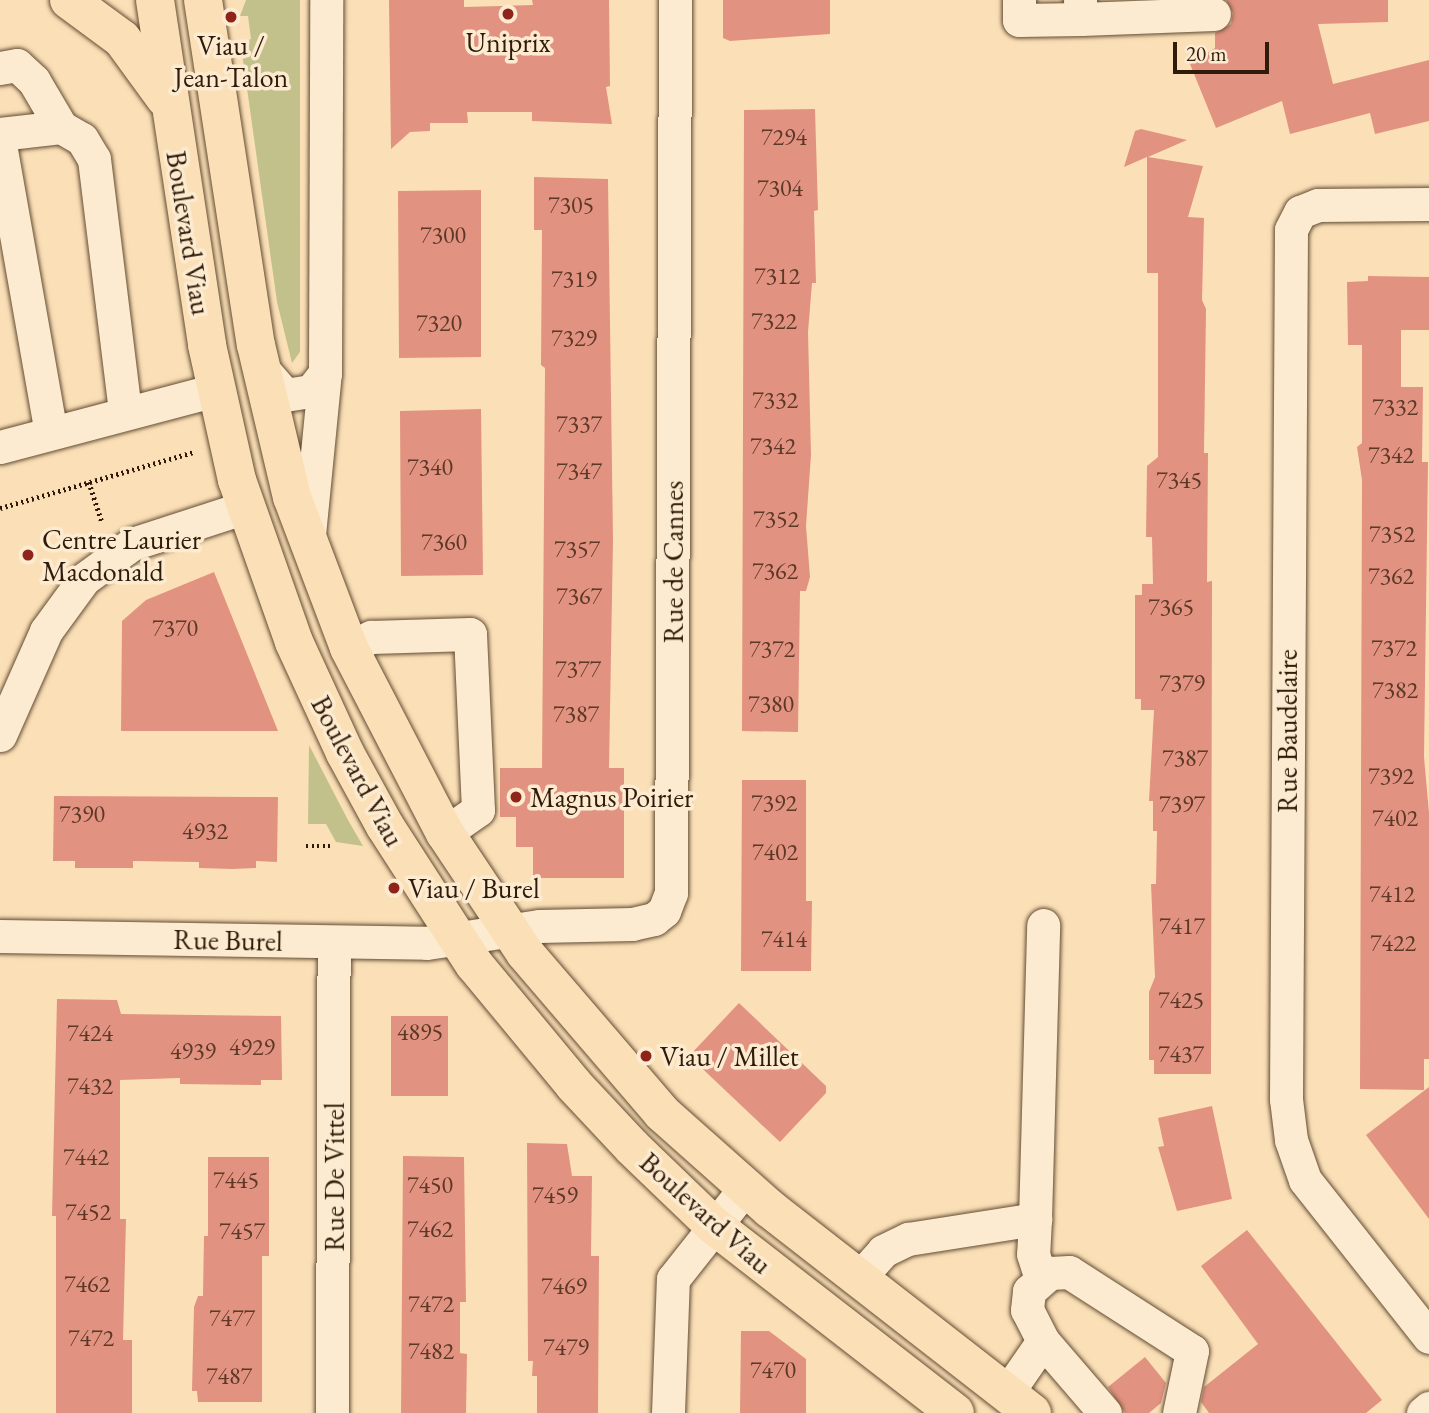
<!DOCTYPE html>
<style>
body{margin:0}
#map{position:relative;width:1429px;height:1413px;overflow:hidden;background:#fbe0b7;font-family:"EB Garamond",serif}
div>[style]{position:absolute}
.green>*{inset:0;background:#c2c18c}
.building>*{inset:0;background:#e29280}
.path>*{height:4.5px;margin-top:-2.25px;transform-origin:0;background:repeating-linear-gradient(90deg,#301a09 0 2px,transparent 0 5.5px)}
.roads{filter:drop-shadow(0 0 2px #634c34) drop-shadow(0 0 2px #634c34)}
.minor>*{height:33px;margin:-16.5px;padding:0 16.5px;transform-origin:16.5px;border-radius:16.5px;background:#fcebd0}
.major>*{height:38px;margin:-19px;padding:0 19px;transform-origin:19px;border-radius:19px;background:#fbe0b7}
.dots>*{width:19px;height:19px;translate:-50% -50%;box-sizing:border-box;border:4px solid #fcebd0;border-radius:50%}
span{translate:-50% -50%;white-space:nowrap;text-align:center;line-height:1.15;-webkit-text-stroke:7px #fcebd0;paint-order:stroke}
.number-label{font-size:24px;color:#5c3827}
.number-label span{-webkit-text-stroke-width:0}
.poi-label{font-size:28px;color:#301a09}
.left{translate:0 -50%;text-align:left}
.street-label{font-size:28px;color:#301a09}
.scale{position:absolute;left:1173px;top:42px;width:96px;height:32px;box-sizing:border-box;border:4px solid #301a09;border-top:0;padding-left:9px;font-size:21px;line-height:24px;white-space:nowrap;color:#301a09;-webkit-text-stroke:5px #fcebd0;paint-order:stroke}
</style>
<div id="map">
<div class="green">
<i style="clip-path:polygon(246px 0,300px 0,300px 352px,292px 363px,277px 302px,242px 53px,241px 42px,251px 39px,248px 16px,240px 16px)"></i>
<i style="clip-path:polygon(309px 745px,348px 820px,363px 846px,336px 842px,326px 824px,308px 824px)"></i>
</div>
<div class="building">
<i style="clip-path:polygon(389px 0,464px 0,464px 7px,533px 5px,532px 0,609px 0,610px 86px,606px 87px,612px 124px,532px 121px,532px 112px,467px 112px,468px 123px,430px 123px,430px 131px,410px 132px,391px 149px)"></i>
<i style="clip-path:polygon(723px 0,830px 0,830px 34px,730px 41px,723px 38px)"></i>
<i style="clip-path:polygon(1226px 0,1388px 0,1388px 22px,1318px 24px,1333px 84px,1429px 60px,1429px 121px,1375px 134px,1370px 113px,1290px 134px,1282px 101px,1216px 128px,1190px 64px,1215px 48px,1215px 33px,1231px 24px,1233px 13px)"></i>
<i style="clip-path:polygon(815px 109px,818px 210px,814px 211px,816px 283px,812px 283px,808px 332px,811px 455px,806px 526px,810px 577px,806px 591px,800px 591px,798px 732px,742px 731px,744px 110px)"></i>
<i style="clip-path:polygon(1141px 129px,1187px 140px,1148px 157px,1203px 166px,1188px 217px,1204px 218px,1202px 300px,1206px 309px,1204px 453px,1208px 453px,1207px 582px,1212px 581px,1211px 1074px,1154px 1074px,1154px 1060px,1149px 1060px,1149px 992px,1155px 977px,1151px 884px,1156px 884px,1157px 831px,1153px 831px,1153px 801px,1149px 801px,1154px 710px,1141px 710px,1141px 699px,1135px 699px,1135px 595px,1142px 595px,1142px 584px,1153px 584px,1152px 537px,1146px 537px,1147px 466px,1158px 457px,1158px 273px,1147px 273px,1147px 157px,1124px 167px,1135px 131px)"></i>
<i style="clip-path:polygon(534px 177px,608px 179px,613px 540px,609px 768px,624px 768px,624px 878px,533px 878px,533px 847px,516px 847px,516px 817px,500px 817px,500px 768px,542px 768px,545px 368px,541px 365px,542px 230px,534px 230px)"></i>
<i style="clip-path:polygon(481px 190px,481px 357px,399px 358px,398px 191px)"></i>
<i style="clip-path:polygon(1368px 276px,1429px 277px,1429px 330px,1401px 330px,1401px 387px,1423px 387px,1422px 462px,1428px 462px,1424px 757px,1429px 813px,1429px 1059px,1424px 1059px,1424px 1090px,1360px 1089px,1362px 480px,1357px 447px,1362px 443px,1362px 345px,1348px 345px,1347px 282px,1368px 281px)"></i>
<i style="clip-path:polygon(481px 409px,483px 575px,401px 576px,400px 411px)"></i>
<i style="clip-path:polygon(214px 572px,278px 731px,121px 731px,122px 621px,146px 600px)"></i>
<i style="clip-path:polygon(742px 780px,806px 780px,806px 901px,812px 901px,811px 971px,741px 971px)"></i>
<i style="clip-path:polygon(54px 796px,278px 797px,277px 862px,256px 861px,256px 868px,232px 869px,199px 868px,199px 862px,133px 861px,133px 868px,75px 868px,75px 861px,53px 861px)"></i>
<i style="clip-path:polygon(57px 999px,117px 1000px,121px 1014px,281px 1016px,282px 1080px,261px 1080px,261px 1085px,180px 1084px,180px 1078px,120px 1080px,120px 1219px,126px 1219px,123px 1340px,132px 1340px,132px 1413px,56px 1413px,56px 1216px,52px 1216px)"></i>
<i style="clip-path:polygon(739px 1003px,826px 1086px,826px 1093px,780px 1142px,689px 1056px)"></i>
<i style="clip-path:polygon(391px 1016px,448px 1016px,448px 1096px,391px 1096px)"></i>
<i style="clip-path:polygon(1429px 1087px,1429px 1219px,1366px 1135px)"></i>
<i style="clip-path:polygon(1212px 1106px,1232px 1199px,1177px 1211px,1158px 1147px,1164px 1146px,1158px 1118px)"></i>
<i style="clip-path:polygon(527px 1143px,567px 1144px,572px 1176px,592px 1176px,591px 1256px,599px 1256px,598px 1413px,537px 1413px,537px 1376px,532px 1376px,533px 1361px,528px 1361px)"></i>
<i style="clip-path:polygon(403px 1156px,464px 1157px,466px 1302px,460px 1302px,460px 1353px,467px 1354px,466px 1413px,401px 1413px)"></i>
<i style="clip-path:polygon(208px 1157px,269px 1157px,269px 1256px,262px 1256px,262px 1402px,198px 1402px,197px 1391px,192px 1391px,194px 1307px,198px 1296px,203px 1296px,204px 1236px,208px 1236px)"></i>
<i style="clip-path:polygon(1247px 1230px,1382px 1400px,1366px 1413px,1209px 1413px,1201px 1402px,1204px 1387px,1258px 1344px,1201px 1266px)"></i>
<i style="clip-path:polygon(741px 1331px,769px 1331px,806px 1359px,806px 1413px,740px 1413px)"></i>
<i style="clip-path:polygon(1145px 1357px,1166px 1383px,1161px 1403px,1149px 1413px,1125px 1413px,1108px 1387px)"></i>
</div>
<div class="path">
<i style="left:89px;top:482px;width:42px;rotate:72deg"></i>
<i style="left:0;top:508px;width:202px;rotate:-16.1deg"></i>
<i style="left:306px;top:846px;width:24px"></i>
</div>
<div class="roads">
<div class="minor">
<i style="left:1019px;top:0;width:20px;rotate:90deg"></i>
<i style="left:1019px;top:20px;width:62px;rotate:-0.9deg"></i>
<i style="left:1080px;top:0;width:19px;rotate:87deg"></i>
<i style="left:1081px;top:19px;width:133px;rotate:-2.2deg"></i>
<i style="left:0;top:68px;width:17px;rotate:-10deg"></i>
<i style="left:17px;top:65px;width:23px;rotate:43deg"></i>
<i style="left:34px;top:81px;width:53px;rotate:59.6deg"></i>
<i style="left:0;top:134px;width:61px;rotate:-6.5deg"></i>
<i style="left:61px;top:127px;width:24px;rotate:30deg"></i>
<i style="left:82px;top:139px;width:23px;rotate:59deg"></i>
<i style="left:94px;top:159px;width:254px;rotate:83deg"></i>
<i style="left:0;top:144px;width:293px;rotate:80deg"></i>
<i style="left:1429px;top:204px;width:111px;rotate:179.5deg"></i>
<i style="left:1318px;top:205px;width:19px;rotate:159deg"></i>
<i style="left:1300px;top:212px;width:20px;rotate:117deg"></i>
<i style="left:1291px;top:230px;width:869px;rotate:90.33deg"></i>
<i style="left:1286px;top:1099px;width:41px;rotate:83deg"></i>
<i style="left:1291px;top:1140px;width:42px;rotate:70.7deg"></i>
<i style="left:1305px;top:1180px;width:200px;rotate:51.7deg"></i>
<i style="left:260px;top:366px;width:38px;rotate:49deg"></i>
<i style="left:285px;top:395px;width:26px;rotate:-9deg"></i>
<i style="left:311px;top:391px;width:23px;rotate:-52deg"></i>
<i style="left:0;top:447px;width:223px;rotate:-14.8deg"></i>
<i style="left:308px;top:545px;width:173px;rotate:-84.4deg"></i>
<i style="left:325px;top:373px;width:373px;rotate:-89.8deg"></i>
<i style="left:349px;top:648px;width:25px;rotate:-27deg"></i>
<i style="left:371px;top:637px;width:99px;rotate:-1.7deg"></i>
<i style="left:470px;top:634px;width:176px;rotate:87.4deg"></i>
<i style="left:478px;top:810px;width:40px;rotate:145.1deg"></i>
<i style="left:0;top:735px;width:114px;rotate:-66.1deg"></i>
<i style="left:46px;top:631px;width:64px;rotate:-53.8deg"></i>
<i style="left:84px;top:579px;width:59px;rotate:-36.1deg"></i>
<i style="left:132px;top:544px;width:120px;rotate:-18deg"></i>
<i style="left:0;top:936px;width:427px;rotate:0.9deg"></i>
<i style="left:427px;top:943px;width:113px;rotate:-8.6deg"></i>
<i style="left:539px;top:926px;width:93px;rotate:-1.2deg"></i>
<i style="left:632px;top:924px;width:23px;rotate:-13deg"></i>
<i style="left:654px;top:919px;width:13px;rotate:-39deg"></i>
<i style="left:664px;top:911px;width:19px;rotate:-69deg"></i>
<i style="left:671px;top:893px;width:893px;rotate:-89.74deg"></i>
<i style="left:1035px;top:1219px;width:35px;rotate:93deg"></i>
<i style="left:1033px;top:1254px;width:25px;rotate:72deg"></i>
<i style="left:859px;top:1278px;width:36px;rotate:-48deg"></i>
<i style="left:883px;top:1251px;width:28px;rotate:-26deg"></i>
<i style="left:908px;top:1239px;width:129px;rotate:-8.9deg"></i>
<i style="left:1035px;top:1219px;width:294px;rotate:-88.4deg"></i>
<i style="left:1043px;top:1341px;width:95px;rotate:49.3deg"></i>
<i style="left:1007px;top:1393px;width:63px;rotate:-55.3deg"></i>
<i style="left:1043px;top:1341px;width:35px;rotate:-117deg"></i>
<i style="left:1027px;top:1310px;width:19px;rotate:-84deg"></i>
<i style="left:1029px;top:1291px;width:28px;rotate:-41deg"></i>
<i style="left:1050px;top:1273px;width:19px;rotate:-3deg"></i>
<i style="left:1069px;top:1272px;width:146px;rotate:32.7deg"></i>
<i style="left:1192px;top:1351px;width:63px;rotate:101.8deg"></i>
<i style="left:332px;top:1413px;width:471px;rotate:-89.8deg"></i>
<i style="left:668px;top:1413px;width:134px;rotate:-87.9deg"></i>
<i style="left:673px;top:1279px;width:116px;rotate:-51.6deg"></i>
<i style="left:1423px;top:1413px;width:8px;rotate:-40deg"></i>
</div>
<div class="major">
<i style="left:69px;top:0;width:66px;rotate:36.3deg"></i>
<i style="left:122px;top:39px;width:73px;rotate:53.9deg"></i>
<i style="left:155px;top:0;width:349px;rotate:81.4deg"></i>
<i style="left:207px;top:345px;width:138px;rotate:77.5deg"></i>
<i style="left:237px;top:480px;width:172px;rotate:70.6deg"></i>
<i style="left:294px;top:642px;width:122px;rotate:65.3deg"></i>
<i style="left:345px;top:753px;width:83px;rotate:61.3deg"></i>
<i style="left:385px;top:826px;width:164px;rotate:57.2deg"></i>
<i style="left:474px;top:964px;width:157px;rotate:50.4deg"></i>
<i style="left:574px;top:1085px;width:85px;rotate:46.9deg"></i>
<i style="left:632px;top:1147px;width:112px;rotate:43.9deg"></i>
<i style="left:713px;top:1225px;width:306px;rotate:37.8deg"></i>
<i style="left:203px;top:0;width:349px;rotate:81.3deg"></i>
<i style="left:256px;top:345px;width:156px;rotate:76.7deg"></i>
<i style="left:292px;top:497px;width:161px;rotate:69.3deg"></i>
<i style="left:349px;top:648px;width:208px;rotate:62.6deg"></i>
<i style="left:445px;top:833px;width:144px;rotate:56.3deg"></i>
<i style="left:525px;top:953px;width:211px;rotate:49.4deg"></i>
<i style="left:662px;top:1113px;width:144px;rotate:41.6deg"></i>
<i style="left:770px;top:1209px;width:332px;rotate:37.9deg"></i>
</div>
</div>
<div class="dots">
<i style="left:508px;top:14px;background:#8f2418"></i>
<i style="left:231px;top:17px;background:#8f2418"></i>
<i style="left:28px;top:555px;background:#8f2418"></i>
<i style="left:516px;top:797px;background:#8f2418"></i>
<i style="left:394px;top:888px;background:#8f2418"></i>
<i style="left:646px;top:1056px;background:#8f2418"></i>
</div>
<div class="number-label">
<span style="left:784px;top:137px">7294</span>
<span style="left:780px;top:188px">7304</span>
<span style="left:571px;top:205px">7305</span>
<span style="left:443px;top:235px">7300</span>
<span style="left:777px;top:276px">7312</span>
<span style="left:574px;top:279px">7319</span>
<span style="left:774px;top:321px">7322</span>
<span style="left:439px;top:323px">7320</span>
<span style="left:574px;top:338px">7329</span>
<span style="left:775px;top:400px">7332</span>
<span style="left:1395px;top:407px">7332</span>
<span style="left:579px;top:424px">7337</span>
<span style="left:773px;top:446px">7342</span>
<span style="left:1391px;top:455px">7342</span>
<span style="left:430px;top:467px">7340</span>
<span style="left:579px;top:471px">7347</span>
<span style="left:1179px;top:480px">7345</span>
<span style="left:776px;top:519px">7352</span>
<span style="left:1392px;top:534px">7352</span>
<span style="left:444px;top:542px">7360</span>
<span style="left:577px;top:549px">7357</span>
<span style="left:775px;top:571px">7362</span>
<span style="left:1391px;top:576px">7362</span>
<span style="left:579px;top:596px">7367</span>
<span style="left:1171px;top:607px">7365</span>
<span style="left:175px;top:628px">7370</span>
<span style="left:1394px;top:648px">7372</span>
<span style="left:772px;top:649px">7372</span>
<span style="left:578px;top:669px">7377</span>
<span style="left:1182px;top:683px">7379</span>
<span style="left:1395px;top:690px">7382</span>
<span style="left:771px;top:704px">7380</span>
<span style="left:576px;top:714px">7387</span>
<span style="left:1185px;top:758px">7387</span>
<span style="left:1391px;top:776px">7392</span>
<span style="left:774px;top:803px">7392</span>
<span style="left:1182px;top:804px">7397</span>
<span style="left:82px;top:814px">7390</span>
<span style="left:1395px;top:818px">7402</span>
<span style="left:205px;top:831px">4932</span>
<span style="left:775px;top:852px">7402</span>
<span style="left:1392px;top:894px">7412</span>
<span style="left:1182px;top:926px">7417</span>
<span style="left:784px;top:939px">7414</span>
<span style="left:1393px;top:943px">7422</span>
<span style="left:1181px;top:1000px">7425</span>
<span style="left:420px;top:1032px">4895</span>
<span style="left:90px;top:1033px">7424</span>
<span style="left:252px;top:1047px">4929</span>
<span style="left:193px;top:1051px">4939</span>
<span style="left:1181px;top:1054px">7437</span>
<span style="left:90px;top:1086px">7432</span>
<span style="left:86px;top:1157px">7442</span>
<span style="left:236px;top:1180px">7445</span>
<span style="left:430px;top:1185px">7450</span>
<span style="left:555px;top:1195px">7459</span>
<span style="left:88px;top:1212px">7452</span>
<span style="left:430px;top:1229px">7462</span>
<span style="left:242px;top:1231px">7457</span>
<span style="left:87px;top:1284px">7462</span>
<span style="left:564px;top:1286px">7469</span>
<span style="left:431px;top:1304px">7472</span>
<span style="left:232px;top:1318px">7477</span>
<span style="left:91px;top:1338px">7472</span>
<span style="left:566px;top:1347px">7479</span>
<span style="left:431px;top:1351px">7482</span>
<span style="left:773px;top:1370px">7470</span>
<span style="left:229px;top:1376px">7487</span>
</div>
<div class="poi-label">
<span style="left:508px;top:42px">Uniprix</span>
<span style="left:231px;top:61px">Viau /<br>Jean-Talon</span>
<span class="left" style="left:42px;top:555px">Centre Laurier<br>Macdonald</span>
<span class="left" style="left:530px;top:797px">Magnus Poirier</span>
<span class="left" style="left:408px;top:888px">Viau / Burel</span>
<span class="left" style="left:660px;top:1056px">Viau / Millet</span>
</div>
<div class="street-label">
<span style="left:189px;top:233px;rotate:81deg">Boulevard Viau</span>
<span style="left:673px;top:562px;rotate:-90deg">Rue de Cannes</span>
<span style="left:1287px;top:731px;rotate:-90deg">Rue Baudelaire</span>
<span style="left:358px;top:771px;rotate:62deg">Boulevard Viau</span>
<span style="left:228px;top:940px;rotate:1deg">Rue Burel</span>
<span style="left:334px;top:1177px;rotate:-90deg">Rue De Vittel</span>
<span style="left:706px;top:1213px;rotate:42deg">Boulevard Viau</span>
</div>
<div class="scale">20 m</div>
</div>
